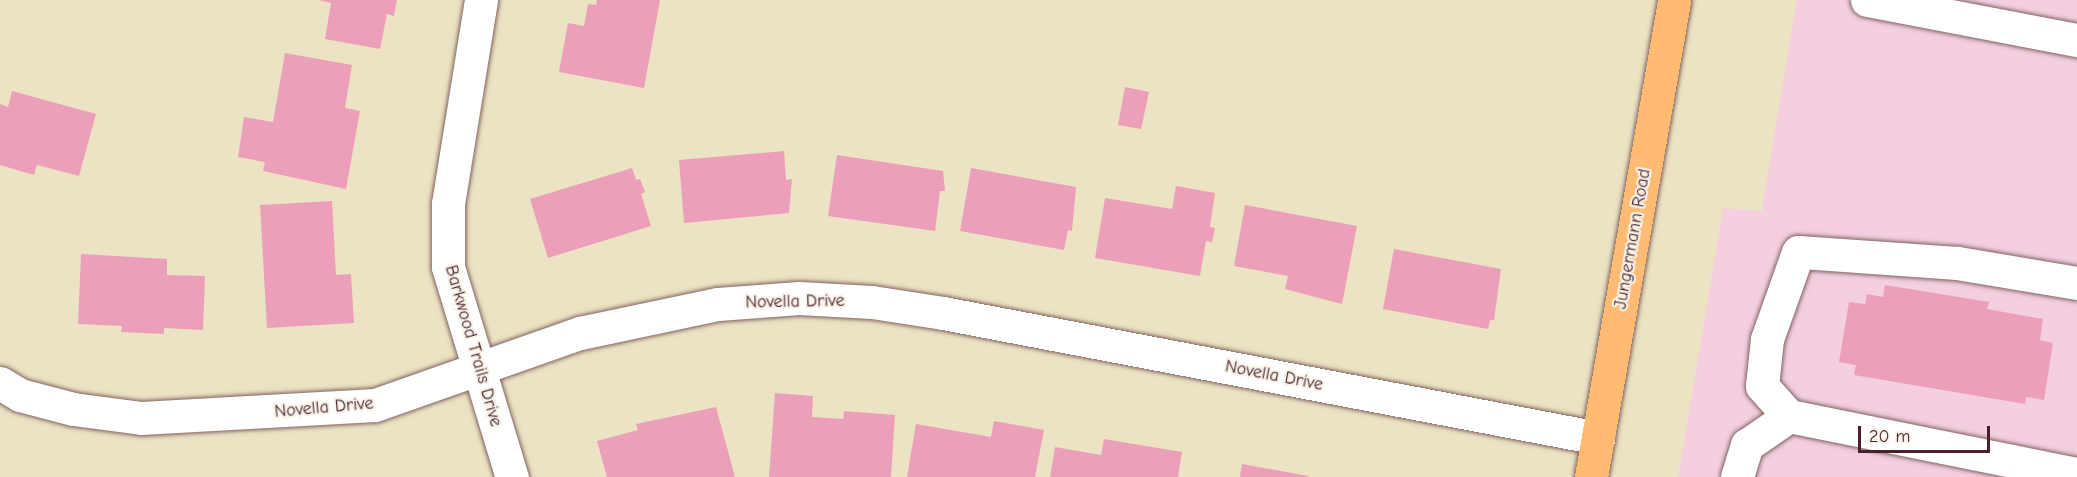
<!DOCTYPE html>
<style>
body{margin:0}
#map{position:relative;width:2077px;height:477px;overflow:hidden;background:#ebe3c3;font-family:"Comic Neue",sans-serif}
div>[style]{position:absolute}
.built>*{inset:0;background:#f3cfe0}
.building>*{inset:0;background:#ec9fb8}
.roads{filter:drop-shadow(0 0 2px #826460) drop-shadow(0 0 2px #826460)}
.minor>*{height:33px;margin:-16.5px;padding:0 16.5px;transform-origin:16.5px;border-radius:16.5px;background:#fff}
.major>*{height:33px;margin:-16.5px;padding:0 16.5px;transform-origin:16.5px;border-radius:16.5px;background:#ffbb71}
span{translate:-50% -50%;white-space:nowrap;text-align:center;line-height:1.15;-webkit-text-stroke:4.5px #f7f3e8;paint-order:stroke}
.street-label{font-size:18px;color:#4a1f2b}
.scale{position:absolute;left:1858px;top:426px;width:132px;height:27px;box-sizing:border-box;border:3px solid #4a1f2b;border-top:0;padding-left:8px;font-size:18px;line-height:21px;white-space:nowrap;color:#4a1f2b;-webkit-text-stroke:4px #f7f3e8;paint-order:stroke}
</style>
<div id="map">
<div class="built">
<i style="clip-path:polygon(1797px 0,2077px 0,2077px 477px,1678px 477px,1723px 208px,1762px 211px)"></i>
</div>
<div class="building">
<i style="clip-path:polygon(319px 0,397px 0,394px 16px,387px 14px,380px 49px,325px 39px,331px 3px)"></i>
<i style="clip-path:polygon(597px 0,660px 0,644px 88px,559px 72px,568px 23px,584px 26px,588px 4px,596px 5px)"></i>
<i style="clip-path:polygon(285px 53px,352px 65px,345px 108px,360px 111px,346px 189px,263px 171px,265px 162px,238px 157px,244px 117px,273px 122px)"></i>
<i style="clip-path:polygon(1125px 87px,1149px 92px,1141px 129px,1118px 125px)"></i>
<i style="clip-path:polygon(12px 91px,96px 114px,79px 176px,37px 165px,34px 175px,0 165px,0 104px,8px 107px)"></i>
<i style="clip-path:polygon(784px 151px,786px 180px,792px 179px,789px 213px,684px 223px,679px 160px)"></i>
<i style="clip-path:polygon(837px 155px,943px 171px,945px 191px,940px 191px,935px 231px,828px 216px)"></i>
<i style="clip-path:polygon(632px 168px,636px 180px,640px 179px,645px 192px,641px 194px,651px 226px,548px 258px,530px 199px)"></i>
<i style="clip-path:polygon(971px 168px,1076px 187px,1072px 231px,1068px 230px,1064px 250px,960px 231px)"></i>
<i style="clip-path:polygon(1176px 186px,1215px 193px,1210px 227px,1215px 228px,1212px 242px,1206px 241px,1200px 276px,1095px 258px,1105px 198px,1172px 209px)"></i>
<i style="clip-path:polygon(332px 201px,336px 275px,351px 274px,354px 323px,267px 328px,260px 205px)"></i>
<i style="clip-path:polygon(1245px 205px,1357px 226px,1342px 304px,1285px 289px,1288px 276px,1234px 266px)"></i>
<i style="clip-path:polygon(1394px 249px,1501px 269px,1494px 320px,1490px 320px,1488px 329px,1383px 309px)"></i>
<i style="clip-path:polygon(81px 254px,167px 259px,167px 275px,205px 276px,203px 330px,164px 328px,164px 334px,121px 332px,122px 326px,78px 324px)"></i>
<i style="clip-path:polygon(1885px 285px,1989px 302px,1987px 309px,2043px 319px,2040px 340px,2053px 343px,2044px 400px,2026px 397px,2025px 404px,1854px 375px,1856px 365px,1839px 362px,1849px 302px,1865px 304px,1867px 294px,1883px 297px)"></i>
<i style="clip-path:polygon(775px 393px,813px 396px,812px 417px,843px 419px,844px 411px,895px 415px,891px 477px,769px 477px)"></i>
<i style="clip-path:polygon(716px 407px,735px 477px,607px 477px,597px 441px,638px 430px,636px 424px)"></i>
<i style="clip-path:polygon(994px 421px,1044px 430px,1035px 477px,907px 477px,916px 424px,991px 437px)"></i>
<i style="clip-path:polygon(1104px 439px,1182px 452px,1178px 477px,1050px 477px,1055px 447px,1101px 455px)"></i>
<i style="clip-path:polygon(1242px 464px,1308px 476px,1308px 477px,1240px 477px)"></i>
</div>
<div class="roads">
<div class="minor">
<i style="left:481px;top:0;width:206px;rotate:99.2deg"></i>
<i style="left:448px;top:203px;width:64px;rotate:90deg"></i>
<i style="left:448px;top:267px;width:220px;rotate:73.1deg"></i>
<i style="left:1867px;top:0;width:214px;rotate:10.8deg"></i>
<i style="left:2077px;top:283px;width:122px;rotate:-170.5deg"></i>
<i style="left:1957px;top:263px;width:159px;rotate:-176deg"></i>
<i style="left:1798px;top:252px;width:92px;rotate:109.6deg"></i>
<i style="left:1767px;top:339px;width:47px;rotate:96.1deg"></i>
<i style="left:1762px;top:386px;width:40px;rotate:48deg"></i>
<i style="left:1789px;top:416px;width:294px;rotate:11.4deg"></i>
<i style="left:0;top:383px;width:23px;rotate:31deg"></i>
<i style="left:20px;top:395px;width:55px;rotate:14.8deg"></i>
<i style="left:73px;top:409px;width:69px;rotate:7.5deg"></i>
<i style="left:141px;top:418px;width:234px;rotate:-3.2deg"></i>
<i style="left:375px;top:405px;width:217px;rotate:-19.4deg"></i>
<i style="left:580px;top:333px;width:141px;rotate:-11.9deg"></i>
<i style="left:718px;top:304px;width:81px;rotate:-4.2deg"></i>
<i style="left:799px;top:298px;width:73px;rotate:3.1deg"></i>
<i style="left:872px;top:302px;width:72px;rotate:8.8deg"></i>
<i style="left:943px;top:313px;width:667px;rotate:10.8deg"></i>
<i style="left:1737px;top:477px;width:34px;rotate:-73deg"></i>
<i style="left:1747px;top:445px;width:51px;rotate:-34.6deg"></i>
</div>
<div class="major">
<i style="left:1591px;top:477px;width:484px;rotate:-80.1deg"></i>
</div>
</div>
<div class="street-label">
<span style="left:1633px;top:239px;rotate:-80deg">Jungermann Road</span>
<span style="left:795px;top:302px;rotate:-1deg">Novella Drive</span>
<span style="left:473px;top:346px;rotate:74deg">Barkwood Trails Drive</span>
<span style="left:1274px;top:376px;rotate:11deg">Novella Drive</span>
<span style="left:324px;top:408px;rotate:-5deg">Novella Drive</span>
</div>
<div class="scale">20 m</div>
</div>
